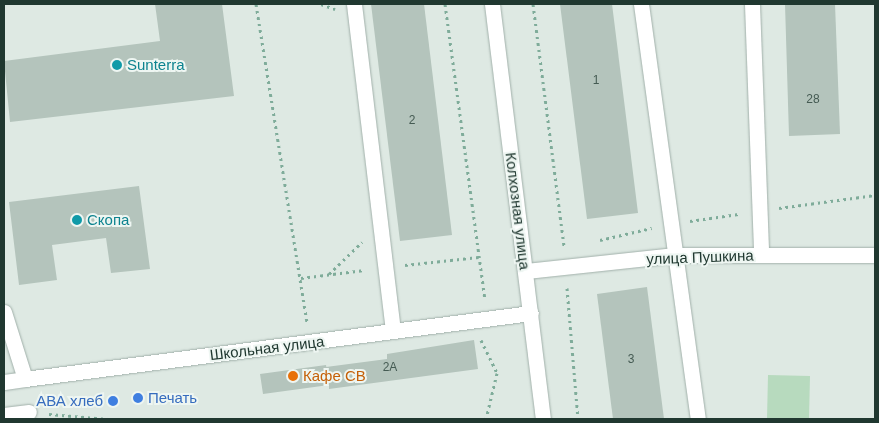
<!DOCTYPE html>
<meta charset="utf-8">
<style>
body{margin:0}
#map{position:relative;width:879px;height:423px;overflow:hidden;background:#dee9e3;font-family:Arial,sans-serif}
div>[style]{position:absolute}
.green>*{inset:0;background:#b7dabe}
.building>*{inset:0;background:#b4c4bc}
.path>*{height:3px;margin-top:-1.5px;transform-origin:0;background:repeating-linear-gradient(90deg,#7fac9a 0 2.5px,transparent 0 6.5px)}
.roads{filter:drop-shadow(0 0 1px #a1b0aa) drop-shadow(0 0 1px #a1b0aa)}
.service>*{height:15px;margin:-7.5px;padding:0 7.5px;transform-origin:7.5px;border-radius:7.5px;background:#fff}
.pedestrian>*{height:15px;margin:-7.5px;padding:0 7.5px;transform-origin:7.5px;border-radius:7.5px;background:#fff}
.minor>*{height:15px;margin:-7.5px;padding:0 7.5px;transform-origin:7.5px;border-radius:7.5px;background:#fff}
.tertiary>*{height:15px;margin:-7.5px;padding:0 7.5px;transform-origin:7.5px;border-radius:7.5px;background:#fff}
.dots>*{width:14px;height:14px;translate:-50% -50%;box-sizing:border-box;border:2px solid #eef6f2;border-radius:50%}
span{translate:-50% -50%;white-space:nowrap;text-align:center;line-height:1.15;-webkit-text-stroke:4px #eef6f2;paint-order:stroke}
.number-label{font-size:12px;color:#455b53}
.number-label span{-webkit-text-stroke-width:0}
.culture-label{font-size:15px;color:#0d838f}
.left{translate:0 -50%;text-align:left}
.street-label{font-size:15px;color:#203830}
.food-label{font-size:15px;color:#c56008}
.shop-label{font-size:15px;color:#366cbe}
.right{translate:-100% -50%;text-align:right}
.frame{position:absolute;inset:0;border:5px solid #203830;pointer-events:none}
</style>
<div id="map">
<div class="green">
<i style="clip-path:polygon(768px 375px,810px 376px,809px 419px,767px 419px)"></i>
</div>
<div class="building">
<i style="clip-path:polygon(155px 4px,222px 4px,234px 96px,10px 122px,4px 61px,160px 41px)"></i>
<i style="clip-path:polygon(371px 4px,424px 4px,452px 235px,400px 241px)"></i>
<i style="clip-path:polygon(560px 4px,612px 4px,638px 213px,587px 219px)"></i>
<i style="clip-path:polygon(785px 4px,835px 4px,840px 134px,789px 136px)"></i>
<i style="clip-path:polygon(139px 186px,150px 269px,111px 273px,106px 238px,52px 245px,57px 280px,19px 285px,9px 202px)"></i>
<i style="clip-path:polygon(647px 287px,664px 419px,613px 419px,597px 294px)"></i>
<i style="clip-path:polygon(474px 340px,478px 369px,329px 389px,329px 385px,263px 394px,260px 374px,326px 365px,328px 377px,326px 367px,387px 359px,387px 354px)"></i>
</div>
<div class="path">
<i style="left:256px;top:4px;width:322px;rotate:80.9deg"></i>
<i style="left:321px;top:4px;width:15px;rotate:20deg"></i>
<i style="left:445px;top:4px;width:298px;rotate:82.3deg"></i>
<i style="left:533px;top:4px;width:244px;rotate:82.7deg"></i>
<i style="left:779px;top:208px;width:97px;rotate:-7.7deg"></i>
<i style="left:690px;top:221px;width:49px;rotate:-8.3deg"></i>
<i style="left:600px;top:240px;width:53px;rotate:-13deg"></i>
<i style="left:405px;top:265px;width:74px;rotate:-6.2deg"></i>
<i style="left:329px;top:274px;width:46px;rotate:-44.1deg"></i>
<i style="left:301px;top:278px;width:64px;rotate:-7.2deg"></i>
<i style="left:567px;top:288px;width:131px;rotate:85.2deg"></i>
<i style="left:481px;top:340px;width:37px;rotate:64deg"></i>
<i style="left:497px;top:373px;width:47px;rotate:103.4deg"></i>
<i style="left:49px;top:414px;width:59px;rotate:4.8deg"></i>
</div>
<div class="roads">
<div class="service">
<i style="left:354px;top:4px;width:329px;rotate:83.2deg"></i>
<i style="left:641px;top:4px;width:419px;rotate:82.2deg"></i>
<i style="left:752px;top:4px;width:251px;rotate:87.9deg"></i>
<i style="left:4px;top:312px;width:70px;rotate:72.6deg"></i>
</div>
<div class="pedestrian">
<i style="left:4px;top:382px;width:21px;rotate:-8deg"></i>
<i style="left:4px;top:415px;width:25px;rotate:-7deg"></i>
</div>
<div class="minor">
<i style="left:526px;top:271px;width:150px;rotate:-6.1deg"></i>
<i style="left:675px;top:255px;width:200px"></i>
<i style="left:25px;top:379px;width:510px;rotate:-7.43deg"></i>
</div>
<div class="tertiary">
<i style="left:492px;top:4px;width:418px;rotate:83deg"></i>
</div>
</div>
<div class="dots">
<i style="left:117px;top:65px;background:#0f9aa8"></i>
<i style="left:77px;top:220px;background:#0f9aa8"></i>
<i style="left:293px;top:376px;background:#e8710a"></i>
<i style="left:138px;top:398px;background:#3f7fe0"></i>
<i style="left:113px;top:401px;background:#3f7fe0"></i>
</div>
<div class="number-label">
<span style="left:596px;top:81px">1</span>
<span style="left:813px;top:100px">28</span>
<span style="left:412px;top:121px">2</span>
<span style="left:631px;top:360px">3</span>
<span style="left:390px;top:368px">2А</span>
</div>
<div class="culture-label">
<span class="left" style="left:127px;top:65px">Sunterra</span>
<span class="left" style="left:87px;top:220px">Скопа</span>
</div>
<div class="street-label">
<span style="left:518px;top:211px;rotate:83deg">Колхозная улица</span>
<span style="left:700px;top:257px;rotate:-2deg">улица Пушкина</span>
<span style="left:267px;top:348px;rotate:-7deg">Школьная улица</span>
</div>
<div class="food-label">
<span class="left" style="left:303px;top:376px">Кафе СВ</span>
</div>
<div class="shop-label">
<span class="left" style="left:148px;top:398px">Печать</span>
<span class="right" style="left:103px;top:401px">АВА хлеб</span>
</div>
<div class="frame"></div>
</div>
